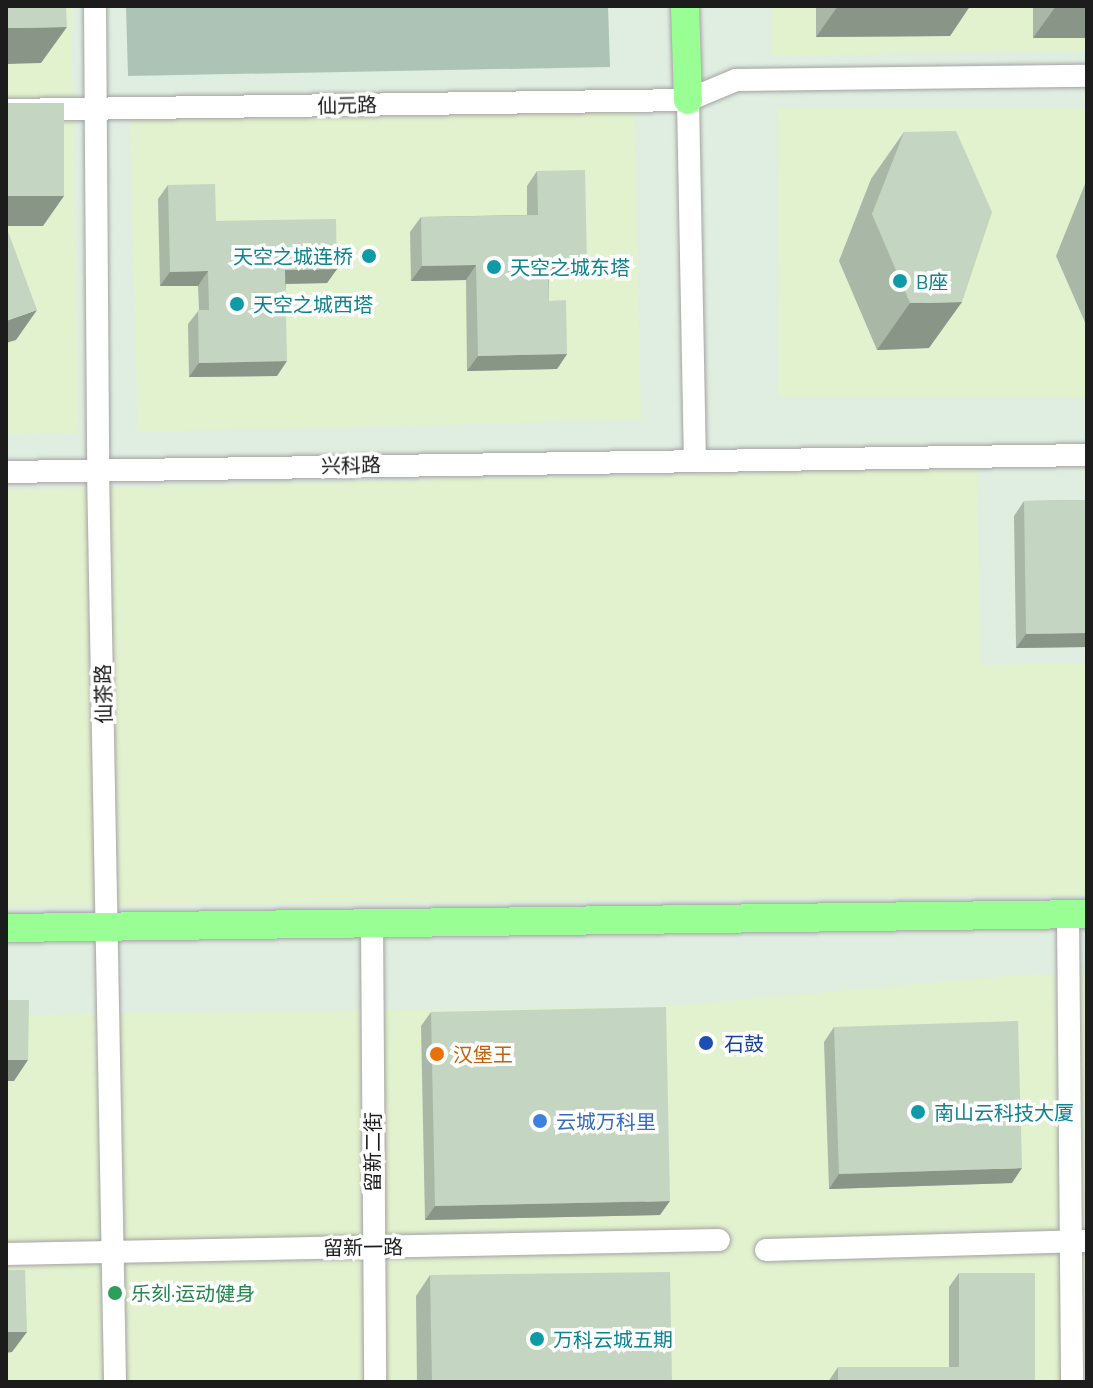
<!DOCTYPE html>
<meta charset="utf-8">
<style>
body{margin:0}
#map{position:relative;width:1093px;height:1388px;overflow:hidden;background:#e0eee1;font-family:"Titillium Web","Noto Sans SC",sans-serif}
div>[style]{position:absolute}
.commercial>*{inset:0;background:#e2f1ce}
.construction>*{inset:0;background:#acc3b5}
.roads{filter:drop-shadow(0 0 2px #a3a3a3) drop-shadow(0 0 2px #a3a3a3)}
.minor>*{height:22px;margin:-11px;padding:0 11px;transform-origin:11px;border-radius:11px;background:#fff}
.major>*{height:28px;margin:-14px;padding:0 14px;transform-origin:14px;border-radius:14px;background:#99ff95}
.wall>*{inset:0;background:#a9b7a6}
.shaded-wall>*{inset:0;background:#899587}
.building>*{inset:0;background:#c4d5c1}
.dots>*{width:22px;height:22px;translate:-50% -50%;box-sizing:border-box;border:4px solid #fff;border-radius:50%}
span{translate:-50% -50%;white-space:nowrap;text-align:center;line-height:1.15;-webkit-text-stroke:7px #fff;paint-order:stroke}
.street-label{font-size:20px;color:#1c1c1c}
.culture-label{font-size:20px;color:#0d838f}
.right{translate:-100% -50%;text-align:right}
.left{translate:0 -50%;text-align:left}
.transit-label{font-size:20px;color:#164399}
.food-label{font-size:20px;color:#c56008}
.shop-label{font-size:20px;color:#366cbe}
.leisure-label{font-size:20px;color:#27864d}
.frame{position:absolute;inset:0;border:8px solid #1c1c1c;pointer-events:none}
</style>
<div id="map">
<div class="commercial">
<i style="clip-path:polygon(6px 6px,71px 6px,78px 433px,6px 434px)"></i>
<i style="clip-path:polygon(771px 6px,1087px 6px,1087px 51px,771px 56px)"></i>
<i style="clip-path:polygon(634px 108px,641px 420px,138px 432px,130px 120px)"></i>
<i style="clip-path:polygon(778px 108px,1087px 108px,1087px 397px,779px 397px)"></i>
<i style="clip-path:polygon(977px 468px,981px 665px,1087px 663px,1087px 895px,6px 906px,6px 490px)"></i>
<i style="clip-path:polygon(1087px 974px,1087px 1382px,6px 1382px,6px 1015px,659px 1007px,1019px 975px)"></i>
</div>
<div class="construction">
<i style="clip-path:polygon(126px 6px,608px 6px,610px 67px,128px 76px)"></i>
</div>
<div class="roads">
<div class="minor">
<i style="left:95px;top:6px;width:464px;rotate:89.6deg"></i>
<i style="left:98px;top:470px;width:912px;rotate:88.93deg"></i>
<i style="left:688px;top:100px;width:360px;rotate:88.9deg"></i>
<i style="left:6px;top:110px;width:682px;rotate:-0.84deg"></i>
<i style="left:688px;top:100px;width:52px;rotate:-22.6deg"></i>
<i style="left:736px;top:80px;width:351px;rotate:-0.7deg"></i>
<i style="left:6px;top:472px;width:1081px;rotate:-0.9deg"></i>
<i style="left:1068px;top:915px;width:467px;rotate:89.5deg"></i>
<i style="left:372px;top:923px;width:459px;rotate:89.6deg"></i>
<i style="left:766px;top:1250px;width:320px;rotate:-1.6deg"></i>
<i style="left:6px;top:1254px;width:713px;rotate:-1.12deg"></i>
</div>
<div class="major">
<i style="left:685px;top:6px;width:94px;rotate:88.2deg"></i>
<i style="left:6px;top:928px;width:1081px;rotate:-0.74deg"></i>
</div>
</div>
<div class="wall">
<i style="clip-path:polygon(816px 6px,970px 6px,950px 36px,816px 37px)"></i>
<i style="clip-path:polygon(1033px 6px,1087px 6px,1033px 38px)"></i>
<i style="clip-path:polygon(904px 132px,929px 348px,877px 350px,839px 261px,871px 179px)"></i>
<i style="clip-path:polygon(537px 171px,587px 263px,576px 278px,549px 278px,549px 301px,567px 354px,557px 369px,467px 371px,466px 280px,411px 281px,410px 232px,421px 217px,527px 215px,527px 186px)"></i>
<i style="clip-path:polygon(1087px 179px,1087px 327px,1056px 256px)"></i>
<i style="clip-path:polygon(168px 185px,216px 221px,337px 269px,327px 283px,286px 284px,277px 376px,189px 377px,188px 324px,199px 310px,198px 286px,160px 286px,158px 199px)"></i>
<i style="clip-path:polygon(1087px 500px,1087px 647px,1016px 648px,1014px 516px,1024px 501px)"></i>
<i style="clip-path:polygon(431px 1012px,660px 1215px,425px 1220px,421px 1026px)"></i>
<i style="clip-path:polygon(834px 1027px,1012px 1183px,829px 1189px,824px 1042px)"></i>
<i style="clip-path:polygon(959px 1273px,1035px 1382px,828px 1382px,838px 1367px,949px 1367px,949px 1287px)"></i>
<i style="clip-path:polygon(430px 1275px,672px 1382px,417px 1382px,416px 1296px)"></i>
</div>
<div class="shaded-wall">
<i style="clip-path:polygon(838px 6px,970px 6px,950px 36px,816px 37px)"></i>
<i style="clip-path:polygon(1056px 6px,1087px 6px,1087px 38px,1033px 38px)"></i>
<i style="clip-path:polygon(67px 27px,41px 63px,6px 64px,6px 28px)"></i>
<i style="clip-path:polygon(6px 196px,64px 196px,43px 226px,6px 226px)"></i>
<i style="clip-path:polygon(587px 263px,576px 278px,538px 278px,548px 264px)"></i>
<i style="clip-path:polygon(476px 265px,466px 280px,411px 281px,422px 266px)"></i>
<i style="clip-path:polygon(337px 269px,327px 283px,275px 284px,285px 270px)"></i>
<i style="clip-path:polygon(208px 271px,198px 286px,160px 286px,170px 272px)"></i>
<i style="clip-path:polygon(962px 302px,929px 348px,877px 350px,910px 303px)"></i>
<i style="clip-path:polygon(37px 310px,16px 340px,6px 343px,6px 321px)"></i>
<i style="clip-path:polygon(567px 354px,557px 369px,467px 371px,478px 356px)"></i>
<i style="clip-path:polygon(287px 361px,277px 376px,189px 377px,199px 363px)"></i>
<i style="clip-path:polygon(1087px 633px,1087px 647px,1016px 648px,1026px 634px)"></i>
<i style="clip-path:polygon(6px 1060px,28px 1060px,14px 1081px,6px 1081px)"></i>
<i style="clip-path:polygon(1022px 1168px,1012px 1183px,829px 1189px,839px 1174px)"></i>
<i style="clip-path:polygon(670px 1201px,660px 1215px,425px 1220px,435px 1206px)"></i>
<i style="clip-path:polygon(6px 1332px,27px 1332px,12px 1352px,6px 1353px)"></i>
</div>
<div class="building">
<i style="clip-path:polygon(6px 6px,66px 6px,67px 27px,6px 28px)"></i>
<i style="clip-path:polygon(6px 103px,64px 103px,64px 196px,6px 196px)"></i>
<i style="clip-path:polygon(956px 131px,992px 212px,962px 302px,910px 303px,872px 214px,904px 132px)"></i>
<i style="clip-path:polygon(585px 170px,587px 263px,548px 264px,549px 301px,566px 300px,567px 354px,478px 356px,476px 265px,422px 266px,421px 217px,538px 215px,537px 171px)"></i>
<i style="clip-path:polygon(215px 184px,216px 221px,336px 219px,337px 269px,285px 270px,287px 361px,199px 363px,198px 310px,209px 310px,208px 271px,170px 272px,168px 185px)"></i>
<i style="clip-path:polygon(6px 226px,37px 310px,6px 321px)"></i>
<i style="clip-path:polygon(1087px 500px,1087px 633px,1026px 634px,1024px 501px)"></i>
<i style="clip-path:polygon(6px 1000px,29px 1000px,28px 1060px,6px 1060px)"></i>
<i style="clip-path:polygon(666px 1007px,670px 1201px,435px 1206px,431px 1012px)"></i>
<i style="clip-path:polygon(1018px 1021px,1022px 1168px,839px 1174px,834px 1027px)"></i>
<i style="clip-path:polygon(6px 1270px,25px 1270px,27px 1332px,6px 1332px)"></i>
<i style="clip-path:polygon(670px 1272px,672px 1382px,432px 1382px,430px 1275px)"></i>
<i style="clip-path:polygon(959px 1273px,1035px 1273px,1035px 1382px,838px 1382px,838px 1367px,959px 1367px)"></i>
</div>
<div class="dots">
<i style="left:369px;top:256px;background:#0f9aa8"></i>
<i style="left:494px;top:267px;background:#0f9aa8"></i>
<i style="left:900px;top:281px;background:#0f9aa8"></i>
<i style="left:237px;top:304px;background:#0f9aa8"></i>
<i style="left:706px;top:1043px;background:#1a4fb4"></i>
<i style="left:437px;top:1054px;background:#e8710a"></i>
<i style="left:918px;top:1112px;background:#0f9aa8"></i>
<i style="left:540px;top:1121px;background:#3f7fe0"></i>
<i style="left:115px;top:1293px;background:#2e9e5b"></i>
<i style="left:537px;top:1339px;background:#0f9aa8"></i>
</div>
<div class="street-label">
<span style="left:347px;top:105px;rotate:-1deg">仙元路</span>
<span style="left:351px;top:465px;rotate:-1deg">兴科路</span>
<span style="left:103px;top:694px;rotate:-91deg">仙茶路</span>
<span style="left:372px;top:1152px;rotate:-90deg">留新二街</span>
<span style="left:363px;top:1247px;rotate:-1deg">留新一路</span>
</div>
<div class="culture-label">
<span class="right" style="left:353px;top:256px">天空之城连桥</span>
<span class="left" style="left:510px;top:267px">天空之城东塔</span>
<span class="left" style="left:916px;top:281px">B座</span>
<span class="left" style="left:253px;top:304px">天空之城西塔</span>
<span class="left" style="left:934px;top:1112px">南山云科技大厦</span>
<span class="left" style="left:553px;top:1339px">万科云城五期</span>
</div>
<div class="transit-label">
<span class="left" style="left:724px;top:1043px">石鼓</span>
</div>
<div class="food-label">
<span class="left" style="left:453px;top:1054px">汉堡王</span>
</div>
<div class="shop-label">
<span class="left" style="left:556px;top:1121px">云城万科里</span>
</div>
<div class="leisure-label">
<span class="left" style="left:131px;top:1293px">乐刻·运动健身</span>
</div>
<div class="frame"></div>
</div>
